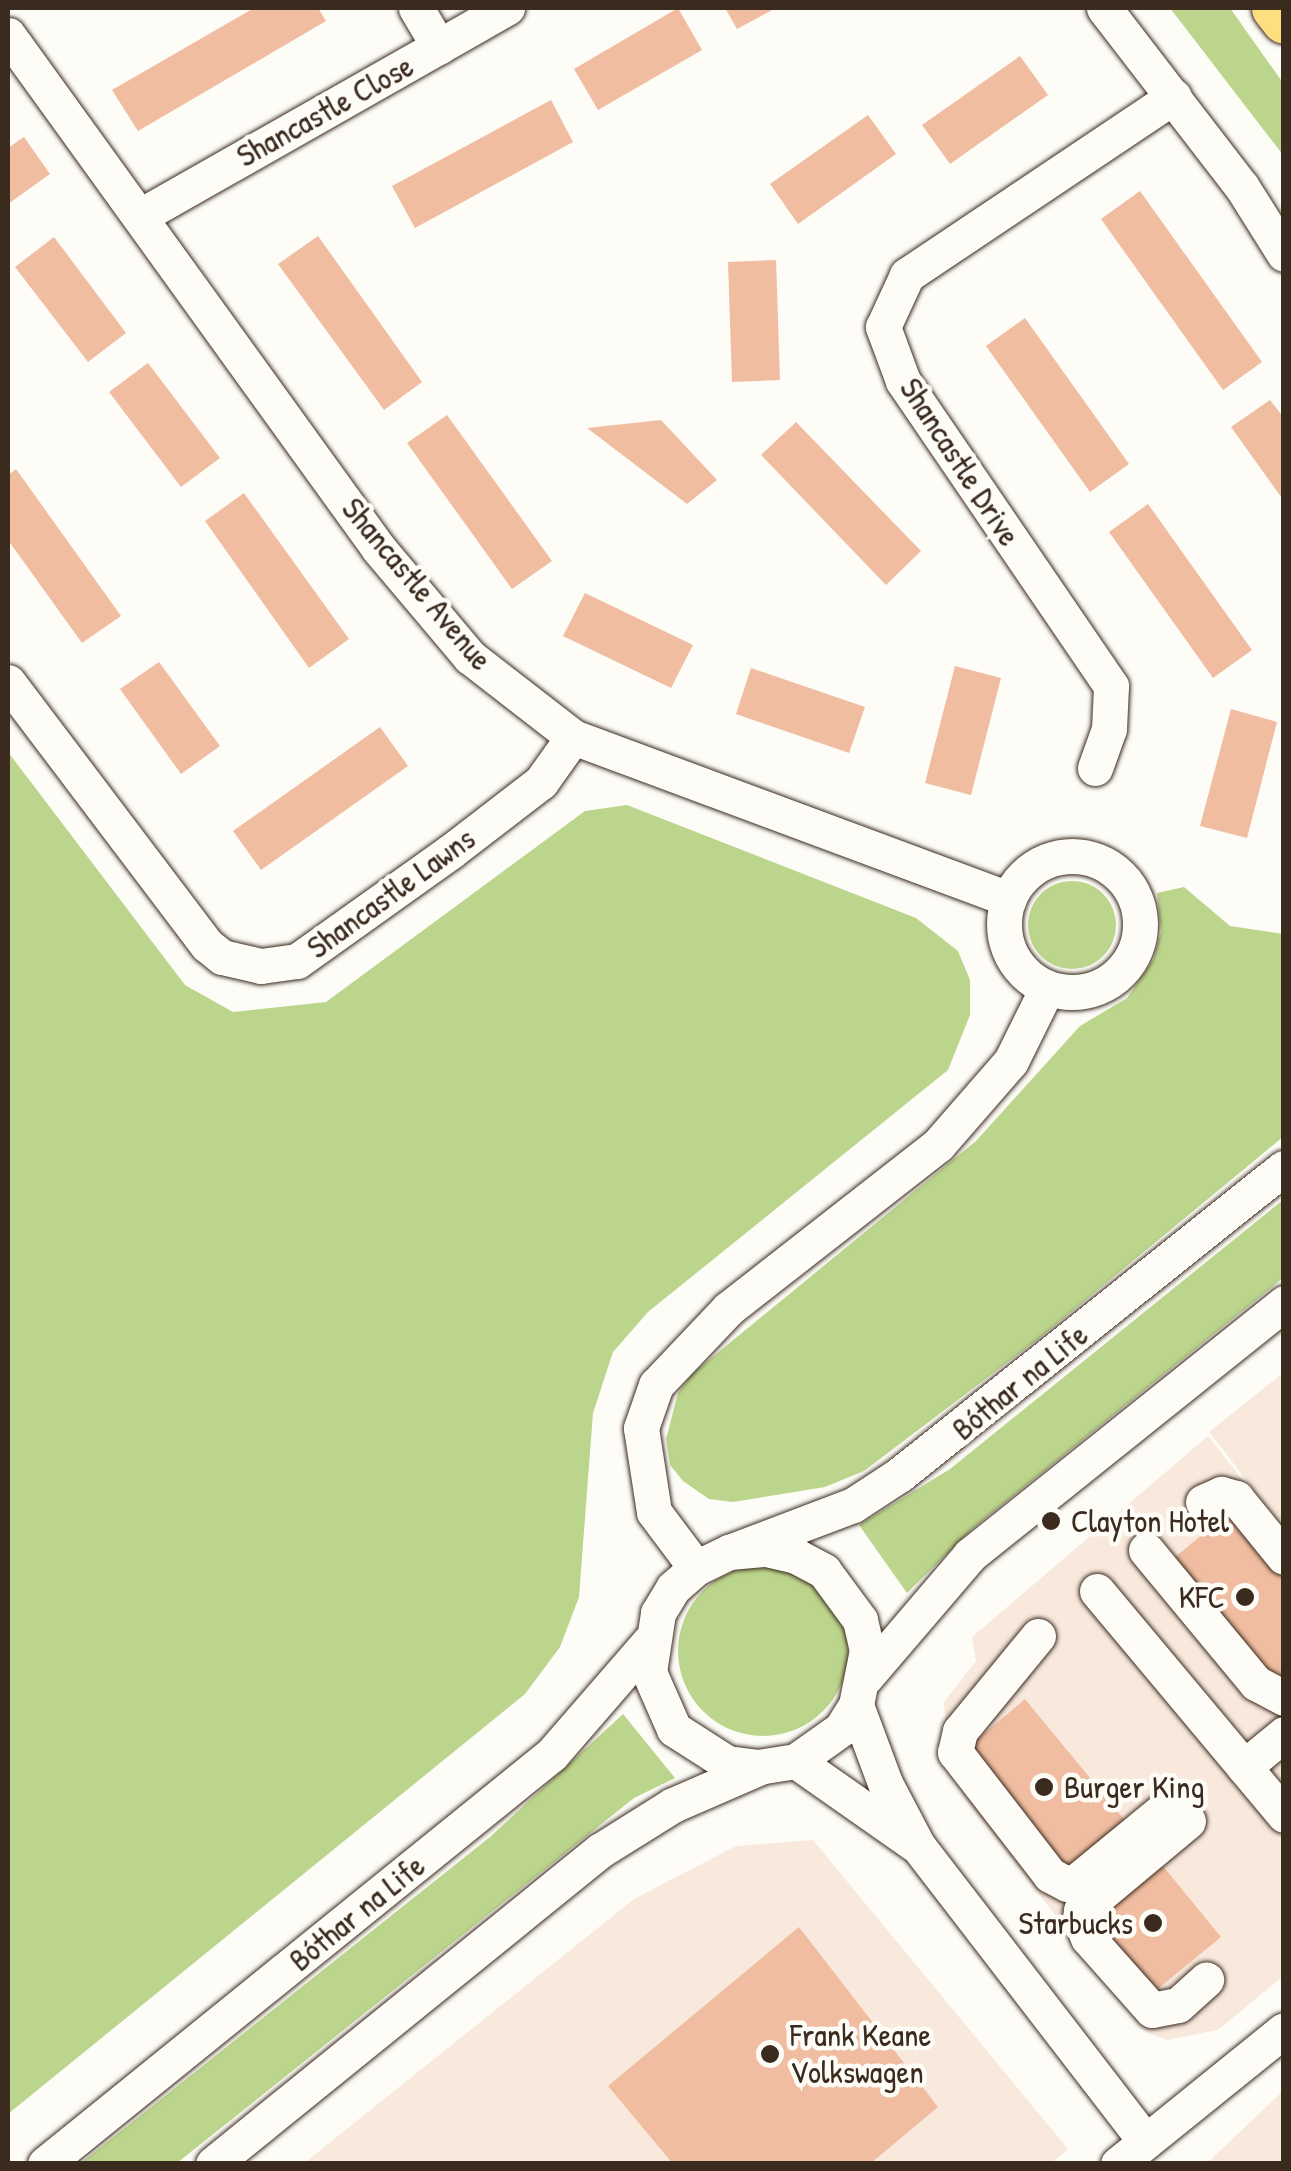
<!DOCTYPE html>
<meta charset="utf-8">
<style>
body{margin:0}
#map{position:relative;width:1291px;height:2171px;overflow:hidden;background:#fdfcf7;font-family:"Patrick Hand",sans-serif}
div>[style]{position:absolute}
.built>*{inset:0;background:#f9e9dd}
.green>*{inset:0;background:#bcd58c}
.round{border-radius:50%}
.building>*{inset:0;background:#f0bda1}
.roads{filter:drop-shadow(0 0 2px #3b2a1e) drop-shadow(0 0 2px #3b2a1e)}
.minor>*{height:35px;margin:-17.5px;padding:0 17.5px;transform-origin:17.5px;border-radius:17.5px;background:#fdfcf7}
.minor>.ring{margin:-17.5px;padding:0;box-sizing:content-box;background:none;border:35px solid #fdfcf7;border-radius:50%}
.major>*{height:45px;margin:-22.5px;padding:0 22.5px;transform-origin:22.5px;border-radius:22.5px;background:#fedf80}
.dots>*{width:28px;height:28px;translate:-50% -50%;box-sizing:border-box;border:5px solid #fdfcf7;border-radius:50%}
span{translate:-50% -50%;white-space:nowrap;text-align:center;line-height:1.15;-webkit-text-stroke:9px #fdfcf7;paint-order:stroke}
.street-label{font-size:32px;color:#3b2a1e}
.poi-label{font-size:32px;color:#3b2a1e}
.left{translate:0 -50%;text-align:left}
.right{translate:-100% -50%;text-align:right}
.frame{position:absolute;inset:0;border:10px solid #3b2a1e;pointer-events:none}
</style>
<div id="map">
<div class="built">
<i style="clip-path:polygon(1283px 1373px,1283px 1527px,1209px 1432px)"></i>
<i style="clip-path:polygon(1208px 1436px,1283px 1531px,1283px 1976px,1218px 2030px,1167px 2040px,1146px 2032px,966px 1800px,949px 1768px,944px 1702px,976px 1661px,972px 1637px)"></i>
<i style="clip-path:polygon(813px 1840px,1068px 2149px,1050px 2164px,303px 2164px,634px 1899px,736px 1846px)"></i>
<i style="clip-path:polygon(1283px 2091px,1283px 2163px,1207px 2163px)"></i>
</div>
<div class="green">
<i style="clip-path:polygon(1170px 8px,1230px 8px,1283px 83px,1283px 155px)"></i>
<i style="clip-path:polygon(8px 752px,185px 985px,233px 1012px,326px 1002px,585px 811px,627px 805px,916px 918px,958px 951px,970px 980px,970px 1015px,948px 1070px,648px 1312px,613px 1352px,593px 1413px,579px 1597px,560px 1647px,525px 1694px,8px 2114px)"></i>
<i class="round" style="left:1028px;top:881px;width:88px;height:88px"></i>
<i style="clip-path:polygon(1184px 887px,1230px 926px,1283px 934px,1283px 1137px,1042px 1336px,864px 1471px,825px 1487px,733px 1502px,709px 1499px,683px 1481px,670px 1465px,666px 1439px,678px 1393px,693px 1373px,976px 1141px,1080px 1026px,1127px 998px,1153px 960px,1161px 932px,1157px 893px)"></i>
<i style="clip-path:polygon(1283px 1200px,1283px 1278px,972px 1529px,907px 1593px,859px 1525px,950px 1469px)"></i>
<i class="round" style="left:678px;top:1566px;width:170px;height:170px"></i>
<i style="clip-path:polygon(623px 1714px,675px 1778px,634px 1798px,177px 2163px,81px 2163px,490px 1837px)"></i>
</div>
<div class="building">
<i style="clip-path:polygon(254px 8px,318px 8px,326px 21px,138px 131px,112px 90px)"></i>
<i style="clip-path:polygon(678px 8px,702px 50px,598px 110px,574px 69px)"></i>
<i style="clip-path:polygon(725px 8px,776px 8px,737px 29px)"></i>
<i style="clip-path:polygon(1020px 56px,1048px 95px,950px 164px,922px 125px)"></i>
<i style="clip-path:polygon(551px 100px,573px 142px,415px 228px,392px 186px)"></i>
<i style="clip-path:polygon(868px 115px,896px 154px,798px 224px,770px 184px)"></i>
<i style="clip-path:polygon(24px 137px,50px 174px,8px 204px,8px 148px)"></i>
<i style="clip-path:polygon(1140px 191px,1262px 362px,1223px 390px,1101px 219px)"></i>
<i style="clip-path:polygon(318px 236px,422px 382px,384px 410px,278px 264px)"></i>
<i style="clip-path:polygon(54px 237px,126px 333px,88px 362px,15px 267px)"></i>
<i style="clip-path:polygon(776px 260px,780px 380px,732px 382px,728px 262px)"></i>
<i style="clip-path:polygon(1025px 318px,1129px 464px,1090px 492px,986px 346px)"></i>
<i style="clip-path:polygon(148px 363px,220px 458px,181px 487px,109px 392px)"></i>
<i style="clip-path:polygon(1270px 400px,1284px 418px,1284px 501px,1231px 427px)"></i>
<i style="clip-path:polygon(447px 415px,552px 561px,512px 589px,407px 443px)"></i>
<i style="clip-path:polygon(661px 420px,717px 480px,687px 504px,587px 428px)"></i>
<i style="clip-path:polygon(796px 422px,921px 551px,886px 585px,761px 455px)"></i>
<i style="clip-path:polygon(16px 469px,121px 616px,82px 643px,8px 540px,8px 475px)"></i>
<i style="clip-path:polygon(244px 493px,349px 639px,309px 668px,205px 521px)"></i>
<i style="clip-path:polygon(1148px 504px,1252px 650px,1213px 678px,1109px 532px)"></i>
<i style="clip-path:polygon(585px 593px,693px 645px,671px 688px,563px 636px)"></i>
<i style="clip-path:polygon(159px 662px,220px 746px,181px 774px,120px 689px)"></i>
<i style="clip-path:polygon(955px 666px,1001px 678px,971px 795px,925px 783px)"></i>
<i style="clip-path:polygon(751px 668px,865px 707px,849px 753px,736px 714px)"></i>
<i style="clip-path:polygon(1231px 709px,1277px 722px,1247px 838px,1200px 826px)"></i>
<i style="clip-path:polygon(380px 727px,408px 766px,261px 870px,233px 831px)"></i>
<i style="clip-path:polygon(1232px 1510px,1284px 1572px,1284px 1690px,1174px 1558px)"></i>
<i style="clip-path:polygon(1025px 1699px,1127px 1823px,1063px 1875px,962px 1752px)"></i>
<i style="clip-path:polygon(1158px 1860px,1221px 1937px,1154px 1992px,1091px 1915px)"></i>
<i style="clip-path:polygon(799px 1927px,938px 2107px,870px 2164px,673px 2164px,608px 2086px)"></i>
</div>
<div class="roads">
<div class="minor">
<i style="left:416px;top:8px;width:45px;rotate:59.5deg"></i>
<i style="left:1104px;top:8px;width:226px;rotate:52.4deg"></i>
<i style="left:1242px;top:187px;width:79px;rotate:57.9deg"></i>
<i style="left:8px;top:35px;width:634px;rotate:54.18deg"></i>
<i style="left:379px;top:549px;width:141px;rotate:49.9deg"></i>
<i style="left:470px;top:657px;width:130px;rotate:37.8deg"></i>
<i style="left:573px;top:737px;width:465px;rotate:20.4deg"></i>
<i style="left:142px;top:215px;width:420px;rotate:-29.6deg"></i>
<i style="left:8px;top:682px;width:330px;rotate:52.9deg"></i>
<i style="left:207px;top:945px;width:19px;rotate:39deg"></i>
<i style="left:222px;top:957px;width:40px;rotate:13deg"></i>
<i style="left:261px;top:966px;width:36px;rotate:-8deg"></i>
<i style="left:297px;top:961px;width:188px;rotate:-35.5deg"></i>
<i style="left:450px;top:852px;width:115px;rotate:-37.6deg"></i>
<i style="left:541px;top:782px;width:55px;rotate:-54.6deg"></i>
<i style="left:1095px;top:768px;width:41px;rotate:-70.3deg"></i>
<i style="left:1109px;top:729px;width:43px;rotate:-87.3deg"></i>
<i style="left:1111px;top:686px;width:369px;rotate:-124.3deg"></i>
<i style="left:903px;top:381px;width:58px;rotate:-110.3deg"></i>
<i style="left:883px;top:327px;width:57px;rotate:-65.2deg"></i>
<i style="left:907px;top:275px;width:321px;rotate:-33.8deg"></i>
<i class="ring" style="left:1004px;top:856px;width:101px;height:101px"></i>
<i style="left:1203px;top:1502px;width:20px;rotate:-24deg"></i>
<i style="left:1221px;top:1494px;width:16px;rotate:15deg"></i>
<i style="left:1236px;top:1498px;width:76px;rotate:50.9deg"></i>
<i style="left:1146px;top:1550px;width:173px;rotate:50.4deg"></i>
<i style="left:1256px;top:1683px;width:32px;rotate:28deg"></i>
<i style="left:729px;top:1552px;width:37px;rotate:-5deg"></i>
<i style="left:766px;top:1549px;width:31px;rotate:13deg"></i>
<i style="left:796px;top:1556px;width:32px;rotate:28deg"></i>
<i style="left:824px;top:1571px;width:61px;rotate:53.7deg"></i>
<i style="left:860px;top:1620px;width:31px;rotate:77deg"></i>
<i style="left:867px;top:1650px;width:56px;rotate:101.3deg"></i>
<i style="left:856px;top:1705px;width:28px;rotate:122deg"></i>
<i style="left:841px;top:1729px;width:55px;rotate:144.6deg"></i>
<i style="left:796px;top:1761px;width:37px;rotate:171deg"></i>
<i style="left:759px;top:1767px;width:32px;rotate:-173deg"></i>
<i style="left:727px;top:1763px;width:63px;rotate:-147.3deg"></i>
<i style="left:674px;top:1729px;width:62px;rotate:-113.7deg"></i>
<i style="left:649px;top:1672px;width:60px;rotate:-81.3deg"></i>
<i style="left:658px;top:1613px;width:29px;rotate:-59deg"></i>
<i style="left:673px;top:1588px;width:30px;rotate:-41deg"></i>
<i style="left:696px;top:1568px;width:37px;rotate:-26deg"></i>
<i style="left:729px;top:1552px;width:133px;rotate:-20.8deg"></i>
<i style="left:853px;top:1505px;width:55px;rotate:-33.1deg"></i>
<i style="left:899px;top:1475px;width:492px;rotate:-38.6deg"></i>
<i style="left:696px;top:1568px;width:70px;rotate:-126.9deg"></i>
<i style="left:654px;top:1512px;width:85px;rotate:-98.8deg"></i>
<i style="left:641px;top:1428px;width:46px;rotate:-70.8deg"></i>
<i style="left:656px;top:1385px;width:105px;rotate:-46.5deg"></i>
<i style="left:728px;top:1309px;width:266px;rotate:-38deg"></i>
<i style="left:938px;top:1145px;width:111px;rotate:-49deg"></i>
<i style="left:1011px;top:1061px;width:81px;rotate:-63.7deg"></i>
<i style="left:1097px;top:1591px;width:292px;rotate:50.1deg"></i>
<i style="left:1038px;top:1636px;width:123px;rotate:129.4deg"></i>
<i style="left:960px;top:1731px;width:22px;rotate:103deg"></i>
<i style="left:955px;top:1752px;width:155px;rotate:52.3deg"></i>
<i style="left:1050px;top:1875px;width:19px;rotate:28deg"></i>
<i style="left:1067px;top:1884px;width:12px;rotate:-20deg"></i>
<i style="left:1078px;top:1880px;width:123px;rotate:-39.4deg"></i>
<i style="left:865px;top:1678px;width:162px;rotate:-49.5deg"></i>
<i style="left:970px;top:1555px;width:403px;rotate:-38.7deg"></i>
<i style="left:856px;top:1705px;width:83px;rotate:69.6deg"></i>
<i style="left:885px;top:1783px;width:71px;rotate:62.4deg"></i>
<i style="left:918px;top:1846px;width:372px;rotate:52.4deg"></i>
<i style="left:796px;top:1761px;width:143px;rotate:35deg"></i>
<i style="left:1244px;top:1767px;width:52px;rotate:-39.5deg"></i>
<i style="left:1188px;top:1821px;width:139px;rotate:140.2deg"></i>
<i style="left:1081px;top:1910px;width:9px;rotate:96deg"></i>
<i style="left:1080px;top:1919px;width:21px;rotate:67deg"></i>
<i style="left:1088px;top:1938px;width:96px;rotate:48.4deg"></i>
<i style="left:1152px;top:2010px;width:26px;rotate:-11deg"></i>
<i style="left:1178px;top:2005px;width:38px;rotate:-42deg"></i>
<i style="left:45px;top:2164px;width:652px;rotate:-38.96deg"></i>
<i style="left:552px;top:1754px;width:148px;rotate:-49.1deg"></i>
<i style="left:213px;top:2164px;width:499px;rotate:-39deg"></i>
<i style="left:601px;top:1850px;width:85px;rotate:-32deg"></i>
<i style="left:673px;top:1805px;width:93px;rotate:-23.5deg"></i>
<i style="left:1118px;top:2164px;width:213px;rotate:-38.9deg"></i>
</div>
<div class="major">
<i style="left:1274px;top:8px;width:16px;rotate:52deg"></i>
</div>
</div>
<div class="dots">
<i style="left:1051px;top:1521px;background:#3b2a1e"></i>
<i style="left:1245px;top:1597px;background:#3b2a1e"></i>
<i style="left:1044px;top:1787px;background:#3b2a1e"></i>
<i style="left:1153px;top:1923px;background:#3b2a1e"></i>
<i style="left:770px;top:2054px;background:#3b2a1e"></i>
</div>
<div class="street-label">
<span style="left:325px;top:111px;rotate:-29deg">Shancastle Close</span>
<span style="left:960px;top:462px;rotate:57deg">Shancastle Drive</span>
<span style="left:417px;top:584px;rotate:50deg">Shancastle Avenue</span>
<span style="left:391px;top:893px;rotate:-36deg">Shancastle Lawns</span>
<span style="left:1020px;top:1382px;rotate:-39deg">Bóthar na Life</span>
<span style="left:357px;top:1913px;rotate:-39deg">Bóthar na Life</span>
</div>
<div class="poi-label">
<span class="left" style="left:1071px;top:1521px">Clayton Hotel</span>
<span class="right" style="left:1225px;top:1597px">KFC</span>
<span class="left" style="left:1064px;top:1787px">Burger King</span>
<span class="right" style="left:1133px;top:1923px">Starbucks</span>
<span class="left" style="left:790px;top:2054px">Frank Keane<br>Volkswagen</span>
</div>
<div class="frame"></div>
</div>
